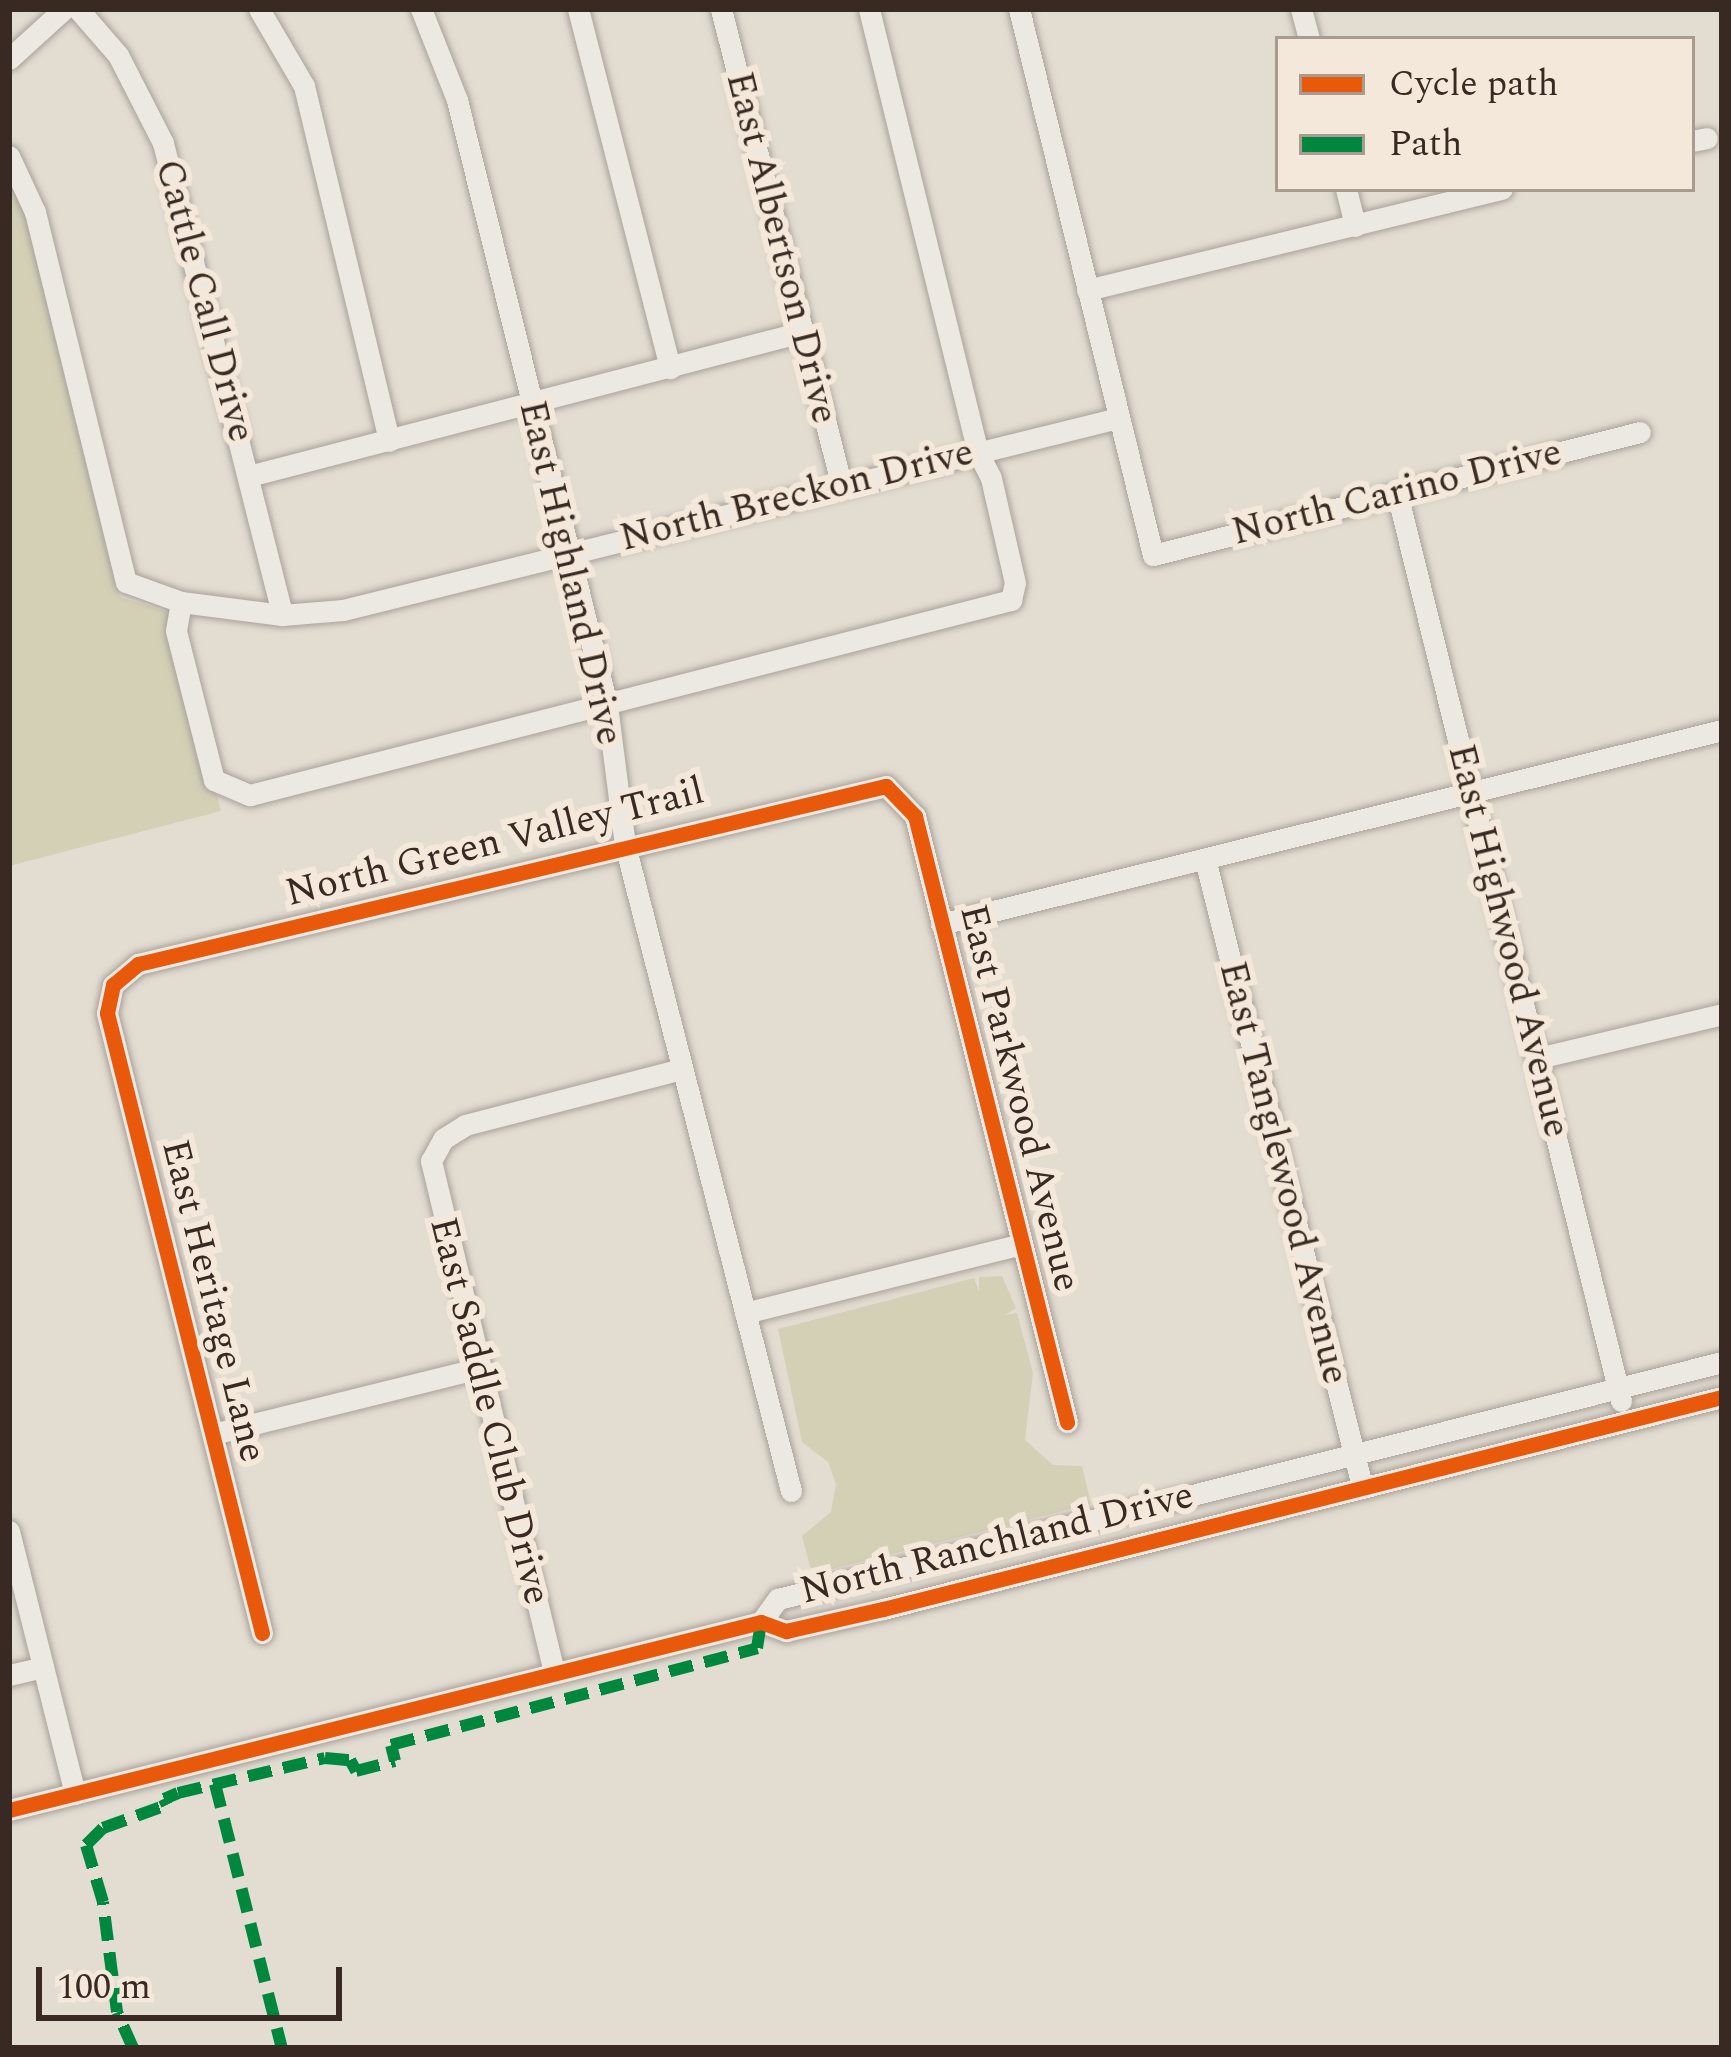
<!DOCTYPE html>
<style>
body{margin:0}
#map{position:relative;width:1731px;height:2057px;overflow:hidden;background:#e3dcd1;font-family:Spectral,serif}
div>[style]{position:absolute}
.green>*{inset:0;background:#d4d0b6}
.roads{filter:drop-shadow(0 0 3px #a9a29a) drop-shadow(0 0 3px #a9a29a)}
.minor>*{height:21px;margin:-10.5px;padding:0 10.5px;transform-origin:10.5px;border-radius:10.5px;background:#ece8e2}
.quiet>*{height:12px;margin-top:-6px;transform-origin:0;background:repeating-linear-gradient(90deg,#00873e 0 24px,transparent 0 36px)}
.cycleway>*{height:15px;margin:-7.5px;padding:0 7.5px;transform-origin:7.5px;border-radius:7.5px;background:#e8590c}
span{translate:-50% -50%;white-space:nowrap;text-align:center;line-height:1.15;-webkit-text-stroke:12px #f3e8d9;paint-order:stroke}
.street-label{font-size:39px;color:#382a22}
.frame{position:absolute;inset:0;border:12px solid #382a22;pointer-events:none}
.legend{position:absolute;left:1275px;top:36px;width:420px;height:156px;box-sizing:border-box;background:#f3e8d9;border:3px solid #a89c90;margin:0;padding:15px 21px;list-style:none;font-size:36px;color:#382a22}
.legend li{display:flex;align-items:center;gap:24px;height:60px}
.legend b{width:60px;border:3px solid #a89c90}
.scale{position:absolute;left:36px;top:1967px;width:306px;height:54px;box-sizing:border-box;border:6px solid #382a22;border-top:0;padding-left:15px;font-size:36px;line-height:42px;white-space:nowrap;color:#382a22;-webkit-text-stroke:9px #f3e8d9;paint-order:stroke}
</style>
<div id="map">
<div class="green">
<i style="clip-path:polygon(9px 171px,20px 185px,120px 597px,167px 612px,221px 811px,9px 866px)"></i>
<i style="clip-path:polygon(1002px 1276px,1016px 1308px,1005px 1315px,1017px 1313px,1033px 1373px,1025px 1440px,1053px 1465px,1082px 1466px,1091px 1504px,812px 1574px,802px 1536px,831px 1512px,836px 1484px,828px 1462px,802px 1442px,778px 1329px,974px 1278px,979px 1292px,979px 1277px)"></i>
</div>
<div class="roads">
<div class="minor">
<i style="left:78px;top:9px;width:61px;rotate:49deg"></i>
<i style="left:118px;top:55px;width:99px;rotate:62.9deg"></i>
<i style="left:163px;top:143px;width:487px;rotate:75.8deg"></i>
<i style="left:259px;top:9px;width:89px;rotate:59.7deg"></i>
<i style="left:304px;top:86px;width:365px;rotate:76.5deg"></i>
<i style="left:421px;top:9px;width:98px;rotate:68.4deg"></i>
<i style="left:457px;top:100px;width:623px;rotate:76.08deg"></i>
<i style="left:607px;top:705px;width:141px;rotate:82.7deg"></i>
<i style="left:625px;top:845px;width:667px;rotate:75.59deg"></i>
<i style="left:578px;top:9px;width:371px;rotate:75.6deg"></i>
<i style="left:721px;top:9px;width:492px;rotate:75.8deg"></i>
<i style="left:1019px;top:9px;width:562px;rotate:76.21deg"></i>
<i style="left:1153px;top:555px;width:502px;rotate:-14.17deg"></i>
<i style="left:1301px;top:9px;width:31px;rotate:75deg"></i>
<i style="left:9px;top:59px;width:74px;rotate:-42.3deg"></i>
<i style="left:1692px;top:141px;width:15px;rotate:-11deg"></i>
<i style="left:9px;top:156px;width:62px;rotate:65.1deg"></i>
<i style="left:35px;top:212px;width:381px;rotate:76.2deg"></i>
<i style="left:126px;top:582px;width:59px;rotate:20deg"></i>
<i style="left:181px;top:602px;width:102px;rotate:7.3deg"></i>
<i style="left:282px;top:615px;width:61px;rotate:-4.7deg"></i>
<i style="left:343px;top:610px;width:798px;rotate:-13.91deg"></i>
<i style="left:1346px;top:189px;width:38px;rotate:76deg"></i>
<i style="left:1087px;top:290px;width:427px;rotate:-13.7deg"></i>
<i style="left:249px;top:476px;width:571px;rotate:-14.6deg"></i>
<i style="left:1397px;top:493px;width:935px;rotate:76.14deg"></i>
<i style="left:181px;top:602px;width:29px;rotate:100deg"></i>
<i style="left:176px;top:631px;width:154px;rotate:75.7deg"></i>
<i style="left:214px;top:780px;width:39px;rotate:23deg"></i>
<i style="left:250px;top:795px;width:786px;rotate:-14.37deg"></i>
<i style="left:1011px;top:600px;width:17px;rotate:-77deg"></i>
<i style="left:1015px;top:583px;width:108px;rotate:-102.9deg"></i>
<i style="left:991px;top:478px;width:28px;rotate:-117deg"></i>
<i style="left:978px;top:453px;width:457px;rotate:-103.8deg"></i>
<i style="left:1205px;top:859px;width:646px;rotate:75.94deg"></i>
<i style="left:941px;top:924px;width:805px;rotate:-13.95deg"></i>
<i style="left:1538px;top:1058px;width:189px;rotate:-13.4deg"></i>
<i style="left:745px;top:1313px;width:285px;rotate:-14deg"></i>
<i style="left:213px;top:1434px;width:274px;rotate:-13.9deg"></i>
<i style="left:9px;top:1531px;width:271px;rotate:75.9deg"></i>
<i style="left:761px;top:1622px;width:29px;rotate:-54deg"></i>
<i style="left:778px;top:1599px;width:973px;rotate:-14.09deg"></i>
<i style="left:262px;top:1633px;width:639px;rotate:-104.04deg"></i>
<i style="left:107px;top:1013px;width:29px;rotate:-78deg"></i>
<i style="left:113px;top:985px;width:33px;rotate:-40deg"></i>
<i style="left:138px;top:964px;width:769px;rotate:-13.39deg"></i>
<i style="left:886px;top:786px;width:42px;rotate:46deg"></i>
<i style="left:915px;top:816px;width:625px;rotate:75.92deg"></i>
<i style="left:554px;top:1672px;width:526px;rotate:-103.53deg"></i>
<i style="left:431px;top:1161px;width:25px;rotate:-61deg"></i>
<i style="left:443px;top:1139px;width:26px;rotate:-32deg"></i>
<i style="left:465px;top:1125px;width:224px;rotate:-14.5deg"></i>
<i style="left:9px;top:1675px;width:35px;rotate:-13deg"></i>
<i style="left:9px;top:1810px;width:775px;rotate:-14.04deg"></i>
<i style="left:761px;top:1622px;width:27px;rotate:20deg"></i>
<i style="left:786px;top:1631px;width:99px;rotate:-12.8deg"></i>
<i style="left:883px;top:1609px;width:865px;rotate:-14.18deg"></i>
</div>
</div>
<div class="quiet">
<i style="left:215px;top:1784px;width:272px;rotate:75.8deg"></i>
<i style="left:133px;top:2048px;width:39px;rotate:-114deg"></i>
<i style="left:117px;top:2012px;width:111px;rotate:-97.3deg"></i>
<i style="left:103px;top:1902px;width:59px;rotate:-106.6deg"></i>
<i style="left:86px;top:1845px;width:24px;rotate:-45deg"></i>
<i style="left:103px;top:1828px;width:68px;rotate:-19.8deg"></i>
<i style="left:167px;top:1805px;width:7px;rotate:-117deg"></i>
<i style="left:164px;top:1799px;width:15px;rotate:-23deg"></i>
<i style="left:178px;top:1793px;width:151px;rotate:-13.4deg"></i>
<i style="left:325px;top:1758px;width:25px;rotate:5deg"></i>
<i style="left:350px;top:1760px;width:13px;rotate:61deg"></i>
<i style="left:356px;top:1771px;width:40px;rotate:-14.4deg"></i>
<i style="left:395px;top:1761px;width:16px;rotate:-104deg"></i>
<i style="left:391px;top:1745px;width:379px;rotate:-14.8deg"></i>
<i style="left:757px;top:1648px;width:26px;rotate:-81deg"></i>
</div>
<div class="cycleway">
<i style="left:262px;top:1633px;width:639px;rotate:-104.04deg"></i>
<i style="left:107px;top:1013px;width:29px;rotate:-78deg"></i>
<i style="left:113px;top:985px;width:33px;rotate:-40deg"></i>
<i style="left:138px;top:964px;width:769px;rotate:-13.39deg"></i>
<i style="left:886px;top:786px;width:42px;rotate:46deg"></i>
<i style="left:915px;top:816px;width:625px;rotate:75.92deg"></i>
<i style="left:9px;top:1810px;width:775px;rotate:-14.04deg"></i>
<i style="left:761px;top:1622px;width:27px;rotate:20deg"></i>
<i style="left:786px;top:1631px;width:99px;rotate:-12.8deg"></i>
<i style="left:883px;top:1609px;width:865px;rotate:-14.18deg"></i>
</div>
<div class="street-label">
<span style="left:781px;top:248px;rotate:76deg">East Albertson Drive</span>
<span style="left:204px;top:301px;rotate:75deg">Cattle Call Drive</span>
<span style="left:1397px;top:493px;rotate:-14deg">North Carino Drive</span>
<span style="left:797px;top:496px;rotate:-14deg">North Breckon Drive</span>
<span style="left:570px;top:573px;rotate:77deg">East Highland Drive</span>
<span style="left:495px;top:843px;rotate:-14deg">North Green Valley Trail</span>
<span style="left:1508px;top:941px;rotate:76deg">East Highwood Avenue</span>
<span style="left:1019px;top:1098px;rotate:76deg">East Parkwood Avenue</span>
<span style="left:1283px;top:1173px;rotate:76deg">East Tanglewood Avenue</span>
<span style="left:213px;top:1301px;rotate:76deg">East Heritage Lane</span>
<span style="left:489px;top:1411px;rotate:76deg">East Saddle Club Drive</span>
<span style="left:997px;top:1544px;rotate:-14deg">North Ranchland Drive</span>
</div>
<div class="frame"></div>
<ul class="legend">
<li><b style="height:15px;background:#e8590c"></b>Cycle path</li>
<li><b style="height:15px;background:#00873e"></b>Path</li>
</ul>
<div class="scale">100 m</div>
</div>
